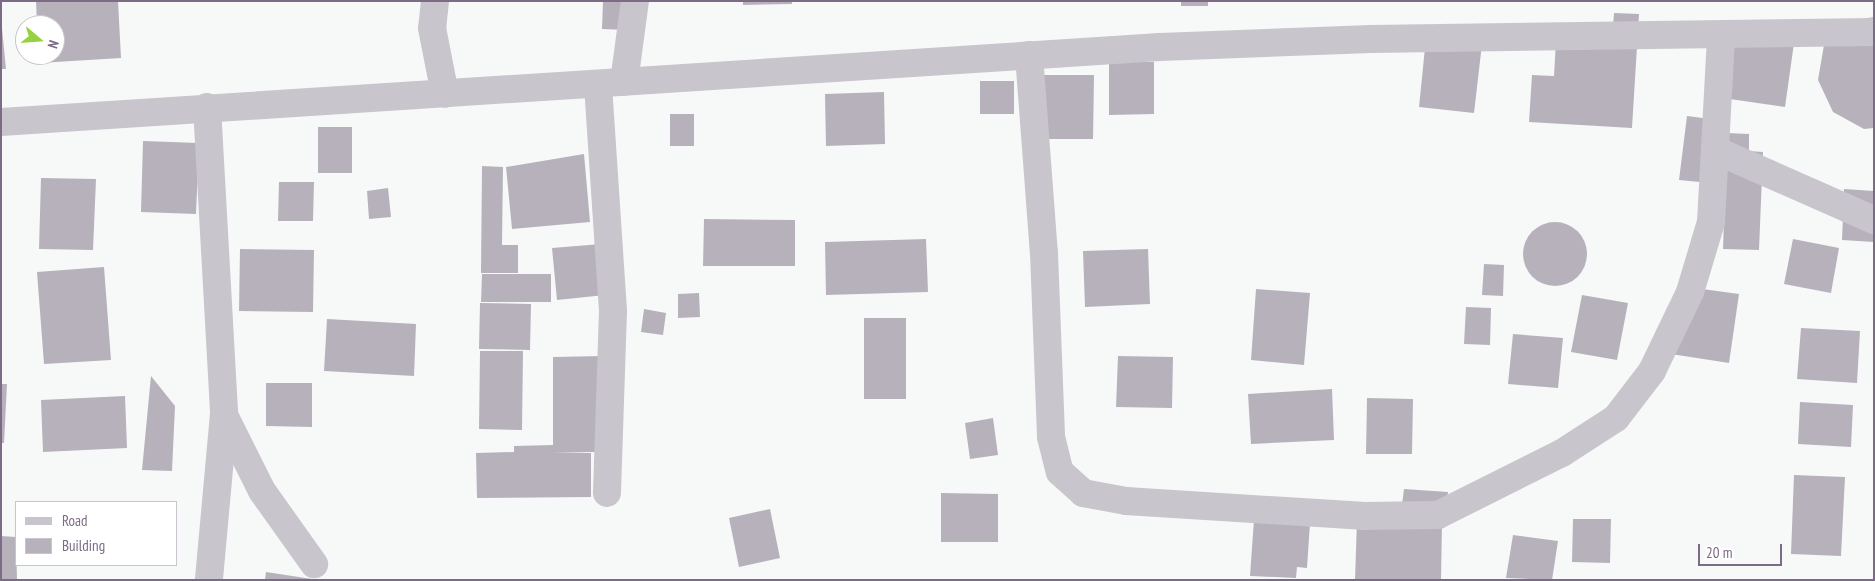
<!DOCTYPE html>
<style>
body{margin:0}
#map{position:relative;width:1875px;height:581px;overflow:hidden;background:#f7f9f8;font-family:"PT Sans Narrow",sans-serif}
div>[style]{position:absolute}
.building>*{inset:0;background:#b7b1bc}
.round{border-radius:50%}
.street>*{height:28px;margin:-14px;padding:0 14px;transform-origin:14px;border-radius:14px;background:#c9c5cc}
span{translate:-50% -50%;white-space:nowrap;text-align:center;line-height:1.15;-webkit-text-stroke:5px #fff;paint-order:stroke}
.frame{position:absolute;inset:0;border:2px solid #7b6b85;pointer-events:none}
.legend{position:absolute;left:15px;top:501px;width:162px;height:65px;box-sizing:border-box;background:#fff;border:1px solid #cac4ce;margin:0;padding:6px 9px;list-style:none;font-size:15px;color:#7b6b85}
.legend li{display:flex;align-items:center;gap:10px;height:25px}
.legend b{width:25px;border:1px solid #cac4ce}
.north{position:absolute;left:15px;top:15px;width:50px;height:50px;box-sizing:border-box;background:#fff;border:1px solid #cac4ce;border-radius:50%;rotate:108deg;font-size:14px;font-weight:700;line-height:20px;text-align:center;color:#7b6b85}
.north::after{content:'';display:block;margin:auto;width:18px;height:22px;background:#96d23f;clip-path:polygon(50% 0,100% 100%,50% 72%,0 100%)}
.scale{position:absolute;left:1698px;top:544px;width:84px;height:22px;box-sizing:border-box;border:2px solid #7b6b85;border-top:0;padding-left:6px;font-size:15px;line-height:18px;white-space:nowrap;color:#7b6b85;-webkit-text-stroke:4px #fff;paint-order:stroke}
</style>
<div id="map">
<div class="building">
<i style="clip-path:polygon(36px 1px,118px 1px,121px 58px,39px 63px,39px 55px,55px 55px,55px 25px,37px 25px)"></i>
<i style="clip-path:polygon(603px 1px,628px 1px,627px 30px,602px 29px)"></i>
<i style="clip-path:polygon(743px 1px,792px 1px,792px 4px,743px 5px)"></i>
<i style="clip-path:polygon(1181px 1px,1208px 1px,1208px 6px,1181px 6px)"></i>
<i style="clip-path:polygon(1614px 13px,1639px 14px,1632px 128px,1529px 122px,1532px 75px,1554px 76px,1557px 23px,1613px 26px)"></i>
<i style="clip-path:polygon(1874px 17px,1874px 128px,1864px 129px,1833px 112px,1818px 80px,1824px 45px,1850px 21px)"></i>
<i style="clip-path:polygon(1px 18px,6px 69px,1px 69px)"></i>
<i style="clip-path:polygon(1733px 28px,1795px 36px,1785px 107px,1723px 98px)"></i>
<i style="clip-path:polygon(1426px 38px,1482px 44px,1474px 113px,1419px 107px)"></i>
<i style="clip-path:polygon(1109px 62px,1154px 62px,1154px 114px,1109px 115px)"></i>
<i style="clip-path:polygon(1043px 75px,1094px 75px,1093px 139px,1043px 139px)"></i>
<i style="clip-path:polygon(980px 81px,1014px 81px,1014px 114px,980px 114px)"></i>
<i style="clip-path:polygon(884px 92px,885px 144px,826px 146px,825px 94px)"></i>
<i style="clip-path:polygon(670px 114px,694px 114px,694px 146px,670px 146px)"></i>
<i style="clip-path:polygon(1687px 116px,1718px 120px,1710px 183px,1679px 180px)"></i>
<i style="clip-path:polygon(318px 127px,352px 127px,352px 173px,318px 173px)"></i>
<i style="clip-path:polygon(1727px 133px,1749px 134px,1749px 151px,1763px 152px,1759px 250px,1723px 249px)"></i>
<i style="clip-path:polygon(143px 141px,199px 143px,196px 214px,141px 212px)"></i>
<i style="clip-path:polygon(584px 154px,590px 222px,512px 229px,506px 167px)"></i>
<i style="clip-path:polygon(482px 166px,503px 167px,502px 245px,518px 245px,518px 273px,481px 273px)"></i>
<i style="clip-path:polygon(41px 178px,96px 179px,93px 250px,39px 249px)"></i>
<i style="clip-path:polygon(279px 182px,314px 182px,313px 221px,278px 221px)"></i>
<i style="clip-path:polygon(388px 188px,391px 217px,369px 219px,367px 191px)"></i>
<i style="clip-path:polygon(1844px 189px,1874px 191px,1874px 242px,1842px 240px)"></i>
<i style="clip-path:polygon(704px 219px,795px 220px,795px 266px,703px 266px)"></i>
<i class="round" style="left:1523px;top:222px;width:64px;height:64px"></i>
<i style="clip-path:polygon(926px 239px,928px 292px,826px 295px,825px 242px)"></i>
<i style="clip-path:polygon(1793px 239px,1839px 248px,1831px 293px,1784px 284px)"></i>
<i style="clip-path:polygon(601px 244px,605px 295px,557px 300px,552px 248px)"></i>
<i style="clip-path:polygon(240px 249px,314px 250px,313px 312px,239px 311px)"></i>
<i style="clip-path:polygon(1148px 249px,1150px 304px,1085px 307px,1083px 251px)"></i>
<i style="clip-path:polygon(1484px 264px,1504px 265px,1503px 296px,1482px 295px)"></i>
<i style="clip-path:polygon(104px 267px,111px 360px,44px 364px,37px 272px)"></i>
<i style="clip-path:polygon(482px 274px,551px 274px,551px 302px,481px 302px)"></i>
<i style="clip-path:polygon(1680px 286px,1739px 294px,1729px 363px,1671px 354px)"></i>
<i style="clip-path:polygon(1256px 289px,1310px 293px,1304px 365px,1251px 360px)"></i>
<i style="clip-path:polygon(699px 293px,700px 317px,678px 318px,678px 294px)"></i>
<i style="clip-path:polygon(1582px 295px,1628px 303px,1617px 360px,1571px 352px)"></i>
<i style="clip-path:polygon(480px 303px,531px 304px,530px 350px,479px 349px)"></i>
<i style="clip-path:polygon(1466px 307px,1491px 308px,1490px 345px,1464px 344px)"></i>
<i style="clip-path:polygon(644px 309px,666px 313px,663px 335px,641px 332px)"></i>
<i style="clip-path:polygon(864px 318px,906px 318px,906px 399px,864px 399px)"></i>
<i style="clip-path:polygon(327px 319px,416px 324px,414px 376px,324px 371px)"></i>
<i style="clip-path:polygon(1801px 328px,1860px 331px,1857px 383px,1797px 379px)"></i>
<i style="clip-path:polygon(1513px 334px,1563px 338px,1558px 388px,1508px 384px)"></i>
<i style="clip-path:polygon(480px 351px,523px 351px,522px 430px,479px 429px)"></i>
<i style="clip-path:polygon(603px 356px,605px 452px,553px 452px,591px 453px,591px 497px,477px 498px,476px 453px,514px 452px,514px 446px,553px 445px,553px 357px)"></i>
<i style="clip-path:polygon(1118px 356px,1173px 357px,1172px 408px,1116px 407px)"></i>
<i style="clip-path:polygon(151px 376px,175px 406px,172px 471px,142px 470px)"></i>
<i style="clip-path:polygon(266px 383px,312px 383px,312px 427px,266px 426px)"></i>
<i style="clip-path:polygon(1px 384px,7px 384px,4px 443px,1px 443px)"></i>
<i style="clip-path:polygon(1332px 389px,1334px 440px,1251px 444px,1248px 394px)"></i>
<i style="clip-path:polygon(125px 396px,127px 448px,43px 452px,41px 400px)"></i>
<i style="clip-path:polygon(1367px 398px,1413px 399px,1412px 454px,1366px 454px)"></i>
<i style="clip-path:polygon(1800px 402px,1853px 405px,1851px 447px,1798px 444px)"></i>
<i style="clip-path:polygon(993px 418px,998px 455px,970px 459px,965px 423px)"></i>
<i style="clip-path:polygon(1794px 475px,1845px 477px,1841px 556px,1791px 554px)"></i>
<i style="clip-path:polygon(1404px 489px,1448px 492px,1445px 516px,1401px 513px)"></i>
<i style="clip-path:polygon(941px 493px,998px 494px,998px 542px,941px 542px)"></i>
<i style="clip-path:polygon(1255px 505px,1311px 508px,1307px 568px,1297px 567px,1296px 578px,1250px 576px)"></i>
<i style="clip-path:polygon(770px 509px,780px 558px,739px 567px,729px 518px)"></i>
<i style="clip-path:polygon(1573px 519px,1611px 519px,1610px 563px,1572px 562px)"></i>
<i style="clip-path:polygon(1357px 520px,1442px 523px,1441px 580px,1355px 580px)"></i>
<i style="clip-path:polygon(1513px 535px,1558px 541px,1552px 580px,1506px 578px)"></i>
<i style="clip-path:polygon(1px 536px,16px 537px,17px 580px,1px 580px)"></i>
<i style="clip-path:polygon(266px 572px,312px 579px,312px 580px,265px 580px)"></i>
</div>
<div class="street">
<i style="left:435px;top:1px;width:27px;rotate:96deg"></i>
<i style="left:432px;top:28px;width:67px;rotate:78.9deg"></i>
<i style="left:1029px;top:55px;width:199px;rotate:85.7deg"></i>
<i style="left:1044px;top:253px;width:184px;rotate:87.8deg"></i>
<i style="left:1051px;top:437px;width:36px;rotate:76deg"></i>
<i style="left:1060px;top:472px;width:31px;rotate:42deg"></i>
<i style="left:1083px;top:493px;width:44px;rotate:10.5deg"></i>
<i style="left:1126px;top:501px;width:236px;rotate:3.6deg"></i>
<i style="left:1362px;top:516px;width:76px;rotate:-0.8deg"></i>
<i style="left:1438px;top:515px;width:139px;rotate:-26.6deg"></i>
<i style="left:1562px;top:453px;width:64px;rotate:-32.9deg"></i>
<i style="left:1616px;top:418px;width:59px;rotate:-52.5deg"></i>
<i style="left:1652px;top:371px;width:88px;rotate:-64.3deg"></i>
<i style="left:1690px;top:292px;width:73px;rotate:-73.3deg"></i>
<i style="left:1711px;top:222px;width:187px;rotate:-86.9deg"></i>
<i style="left:624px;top:82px;width:82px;rotate:-82.3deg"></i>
<i style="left:598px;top:85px;width:226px;rotate:86.2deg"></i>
<i style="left:613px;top:311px;width:182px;rotate:91.9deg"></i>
<i style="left:207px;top:107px;width:307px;rotate:86.8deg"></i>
<i style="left:224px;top:414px;width:167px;rotate:95.2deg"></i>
<i style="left:1px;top:122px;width:1161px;rotate:-3.7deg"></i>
<i style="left:1160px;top:47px;width:211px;rotate:-2.2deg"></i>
<i style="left:1371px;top:39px;width:503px;rotate:-0.8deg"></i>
<i style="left:1715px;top:150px;width:174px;rotate:23.8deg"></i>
<i style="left:224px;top:415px;width:85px;rotate:63.4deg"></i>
<i style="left:262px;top:491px;width:90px;rotate:54.5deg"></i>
</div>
<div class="frame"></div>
<ul class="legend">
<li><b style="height:6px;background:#c9c5cc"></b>Road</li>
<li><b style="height:14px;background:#b7b1bc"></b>Building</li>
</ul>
<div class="north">N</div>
<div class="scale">20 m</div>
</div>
